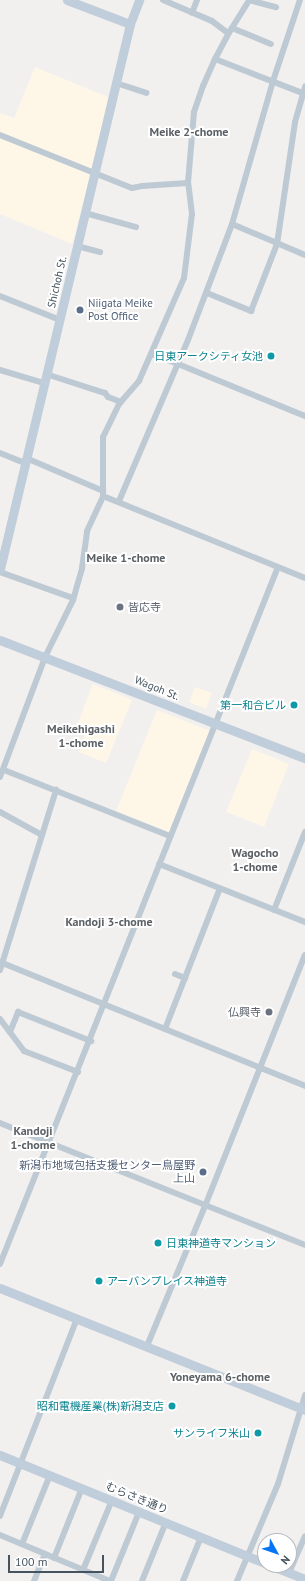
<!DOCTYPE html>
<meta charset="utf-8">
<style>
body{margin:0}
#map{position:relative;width:305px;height:1581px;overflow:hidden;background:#f2efef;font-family:"PT Sans","Noto Sans JP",sans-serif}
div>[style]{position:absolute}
.commercial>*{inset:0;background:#fef7e7}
.street>*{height:6px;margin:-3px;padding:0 3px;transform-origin:3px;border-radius:3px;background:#becad3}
.secondary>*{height:9px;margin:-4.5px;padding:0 4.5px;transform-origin:4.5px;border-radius:4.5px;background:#c0cdda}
.dots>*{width:11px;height:11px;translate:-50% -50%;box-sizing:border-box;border:2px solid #fff;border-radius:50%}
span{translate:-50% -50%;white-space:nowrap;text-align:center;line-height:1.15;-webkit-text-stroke:4px #fff;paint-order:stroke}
.street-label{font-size:11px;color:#45535f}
.service-label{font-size:11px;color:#4e5e75}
.left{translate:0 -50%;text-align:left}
.right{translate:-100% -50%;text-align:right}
.culture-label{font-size:11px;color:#0d838f}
.worship-label{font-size:11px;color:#5b616d}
.neighbourhood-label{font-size:12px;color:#5b6065;font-weight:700}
.north{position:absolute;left:257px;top:1533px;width:40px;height:40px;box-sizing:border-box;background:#fff;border:1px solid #b5babf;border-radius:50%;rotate:130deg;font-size:11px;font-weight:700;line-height:16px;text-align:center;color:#45535f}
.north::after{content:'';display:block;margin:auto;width:14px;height:18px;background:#0675f5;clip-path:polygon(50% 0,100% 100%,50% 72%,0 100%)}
.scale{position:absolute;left:8px;top:1555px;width:96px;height:18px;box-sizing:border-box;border:2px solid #45535f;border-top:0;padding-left:5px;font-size:12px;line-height:14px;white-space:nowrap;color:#45535f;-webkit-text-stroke:3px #fff;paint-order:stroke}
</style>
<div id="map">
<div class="commercial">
<i style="clip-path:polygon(35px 67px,108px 97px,98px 146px,72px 244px,0 214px,0 113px,14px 118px)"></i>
<i style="clip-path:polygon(93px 684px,132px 700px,106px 763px,79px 752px,85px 735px,75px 730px)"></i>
<i style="clip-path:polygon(195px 687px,212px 693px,206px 709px,189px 702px)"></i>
<i style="clip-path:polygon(157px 710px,210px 731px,169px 832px,116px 811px)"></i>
<i style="clip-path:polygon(252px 749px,289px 764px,264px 827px,226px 812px)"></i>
</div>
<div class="street">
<i style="left:163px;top:0;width:53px;rotate:23.2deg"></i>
<i style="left:212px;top:21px;width:20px;rotate:37deg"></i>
<i style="left:249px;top:0;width:28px;rotate:15deg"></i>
<i style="left:192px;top:13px;width:14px;rotate:-69deg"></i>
<i style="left:232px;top:28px;width:42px;rotate:22.3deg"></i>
<i style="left:215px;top:59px;width:97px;rotate:21.3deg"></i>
<i style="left:116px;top:83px;width:32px;rotate:18deg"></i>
<i style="left:0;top:135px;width:142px;rotate:21.9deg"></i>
<i style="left:132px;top:188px;width:10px;rotate:-11deg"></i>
<i style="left:142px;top:186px;width:46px;rotate:-3.7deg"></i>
<i style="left:85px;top:213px;width:53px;rotate:15.4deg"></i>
<i style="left:232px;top:224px;width:79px;rotate:23deg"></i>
<i style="left:77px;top:246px;width:24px;rotate:15deg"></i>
<i style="left:207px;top:293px;width:48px;rotate:22.2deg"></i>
<i style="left:251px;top:311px;width:72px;rotate:-68.8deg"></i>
<i style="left:277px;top:244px;width:123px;rotate:-81.6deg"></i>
<i style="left:295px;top:122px;width:37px;rotate:-74deg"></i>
<i style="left:0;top:296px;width:65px;rotate:21.8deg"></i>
<i style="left:151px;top:354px;width:29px;rotate:20deg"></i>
<i style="left:178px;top:364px;width:137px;rotate:22.3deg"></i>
<i style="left:0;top:370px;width:46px;rotate:16.5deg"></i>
<i style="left:46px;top:374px;width:62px;rotate:17.9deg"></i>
<i style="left:105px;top:393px;width:5px;rotate:53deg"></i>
<i style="left:108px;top:397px;width:14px;rotate:21deg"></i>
<i style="left:0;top:453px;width:27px;rotate:22deg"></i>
<i style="left:26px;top:458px;width:84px;rotate:23.2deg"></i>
<i style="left:103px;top:496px;width:218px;rotate:22.1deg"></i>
<i style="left:119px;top:501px;width:175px;rotate:-66.8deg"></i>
<i style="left:188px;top:340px;width:124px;rotate:-69.2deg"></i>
<i style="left:232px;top:224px;width:149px;rotate:-74deg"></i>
<i style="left:273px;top:81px;width:85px;rotate:-71.6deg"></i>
<i style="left:0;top:572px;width:77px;rotate:19.6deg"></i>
<i style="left:4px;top:770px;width:179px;rotate:21.7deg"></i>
<i style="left:0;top:777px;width:128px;rotate:-69.4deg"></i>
<i style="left:45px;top:657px;width:64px;rotate:-63.8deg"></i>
<i style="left:73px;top:600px;width:33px;rotate:-74deg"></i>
<i style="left:82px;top:568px;width:37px;rotate:-82deg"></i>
<i style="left:87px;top:531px;width:38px;rotate:-65deg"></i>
<i style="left:103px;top:496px;width:59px;rotate:-90deg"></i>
<i style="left:103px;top:437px;width:37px;rotate:-64deg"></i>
<i style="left:119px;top:404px;width:30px;rotate:-49deg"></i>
<i style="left:139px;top:381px;width:112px;rotate:-66.4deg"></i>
<i style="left:184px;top:278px;width:64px;rotate:-82.9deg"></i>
<i style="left:192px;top:214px;width:31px;rotate:-97deg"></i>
<i style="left:188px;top:183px;width:71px;rotate:-85.2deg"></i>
<i style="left:194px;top:112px;width:28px;rotate:-71deg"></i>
<i style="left:203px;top:86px;width:30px;rotate:-66deg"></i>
<i style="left:215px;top:59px;width:32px;rotate:-62deg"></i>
<i style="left:230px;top:31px;width:36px;rotate:-58deg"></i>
<i style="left:0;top:812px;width:48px;rotate:28.7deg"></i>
<i style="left:159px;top:864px;width:157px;rotate:21.7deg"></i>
<i style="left:274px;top:910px;width:84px;rotate:-68.3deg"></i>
<i style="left:0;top:962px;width:329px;rotate:22.1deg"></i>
<i style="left:0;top:970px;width:189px;rotate:-72.7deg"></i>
<i style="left:175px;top:974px;width:11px;rotate:22deg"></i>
<i style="left:0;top:1019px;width:40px;rotate:53deg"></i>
<i style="left:24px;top:1051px;width:58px;rotate:21.3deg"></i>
<i style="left:165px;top:1029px;width:151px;rotate:-68.7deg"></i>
<i style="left:10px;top:1032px;width:22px;rotate:-68deg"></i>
<i style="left:18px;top:1012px;width:79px;rotate:21.7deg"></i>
<i style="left:0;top:1123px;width:328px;rotate:21.8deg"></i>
<i style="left:0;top:1264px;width:750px;rotate:-68.26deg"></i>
<i style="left:147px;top:1346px;width:152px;rotate:-67.5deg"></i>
<i style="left:205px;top:1206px;width:270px;rotate:-68.3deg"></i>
<i style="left:0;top:1516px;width:212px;rotate:-68.7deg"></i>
<i style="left:0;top:1535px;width:119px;rotate:22.7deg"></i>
<i style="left:22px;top:1544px;width:74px;rotate:-67.9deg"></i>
<i style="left:54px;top:1558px;width:75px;rotate:-68.2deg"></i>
<i style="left:83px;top:1570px;width:76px;rotate:-67.5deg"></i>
<i style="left:289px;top:1573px;width:40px;rotate:-66.6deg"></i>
<i style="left:34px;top:1581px;width:29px;rotate:-68deg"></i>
<i style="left:111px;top:1581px;width:74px;rotate:-67.9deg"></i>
<i style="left:142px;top:1581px;width:64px;rotate:-67.9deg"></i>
<i style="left:183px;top:1581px;width:48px;rotate:-67.8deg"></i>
<i style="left:237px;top:1581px;width:105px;rotate:-67.1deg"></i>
<i style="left:278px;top:1484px;width:93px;rotate:-73.1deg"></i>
</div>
<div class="secondary">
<i style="left:67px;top:0;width:67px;rotate:20.9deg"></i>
<i style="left:0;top:569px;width:560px;rotate:-76.58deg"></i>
<i style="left:130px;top:24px;width:26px;rotate:-69deg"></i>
<i style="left:0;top:640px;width:327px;rotate:21.2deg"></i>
<i style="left:0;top:1288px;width:328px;rotate:21.8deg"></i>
<i style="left:0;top:1455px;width:286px;rotate:22.2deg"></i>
<i style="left:270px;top:1565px;width:38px;rotate:22deg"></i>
</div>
<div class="dots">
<i style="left:80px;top:310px;background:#5c6f8a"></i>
<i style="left:271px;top:356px;background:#0f9aa8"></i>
<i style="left:120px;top:607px;background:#6b7280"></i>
<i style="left:294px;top:705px;background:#0f9aa8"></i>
<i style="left:269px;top:1012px;background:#6b7280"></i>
<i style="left:203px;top:1172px;background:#5c6f8a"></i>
<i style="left:158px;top:1243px;background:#0f9aa8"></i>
<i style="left:99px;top:1281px;background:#0f9aa8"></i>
<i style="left:172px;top:1406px;background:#0f9aa8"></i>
<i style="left:258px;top:1433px;background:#0f9aa8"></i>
</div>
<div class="street-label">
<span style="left:57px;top:282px;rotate:-77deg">Shichoh St.</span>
<span style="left:157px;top:688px;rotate:22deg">Wagoh St.</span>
<span style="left:137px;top:1498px;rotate:22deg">むらさき通り</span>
</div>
<div class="service-label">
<span class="left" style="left:88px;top:310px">Niigata Meike<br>Post Office</span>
<span class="right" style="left:195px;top:1172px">新潟市地域包括支援センター鳥屋野<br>上山</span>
</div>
<div class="culture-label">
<span class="right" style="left:263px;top:356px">日東アークシティ女池</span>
<span class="right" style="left:286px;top:705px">第一和合ビル</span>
<span class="left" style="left:166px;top:1243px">日東神道寺マンション</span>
<span class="left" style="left:107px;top:1281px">アーバンプレイス神道寺</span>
<span class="right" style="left:164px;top:1406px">昭和電機産業(株)新潟支店</span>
<span class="right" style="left:250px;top:1433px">サンライフ米山</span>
</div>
<div class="worship-label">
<span class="left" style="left:128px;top:607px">皆応寺</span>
<span class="right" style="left:261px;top:1012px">仏興寺</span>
</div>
<div class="neighbourhood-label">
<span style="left:189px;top:132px">Meike 2-chome</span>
<span style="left:126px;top:558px">Meike 1-chome</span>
<span style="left:81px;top:736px">Meikehigashi<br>1-chome</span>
<span style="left:255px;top:860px">Wagocho<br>1-chome</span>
<span style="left:109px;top:922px">Kandoji 3-chome</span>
<span style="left:33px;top:1138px">Kandoji<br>1-chome</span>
<span style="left:220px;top:1377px">Yoneyama 6-chome</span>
</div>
<div class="north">N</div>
<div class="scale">100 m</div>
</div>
